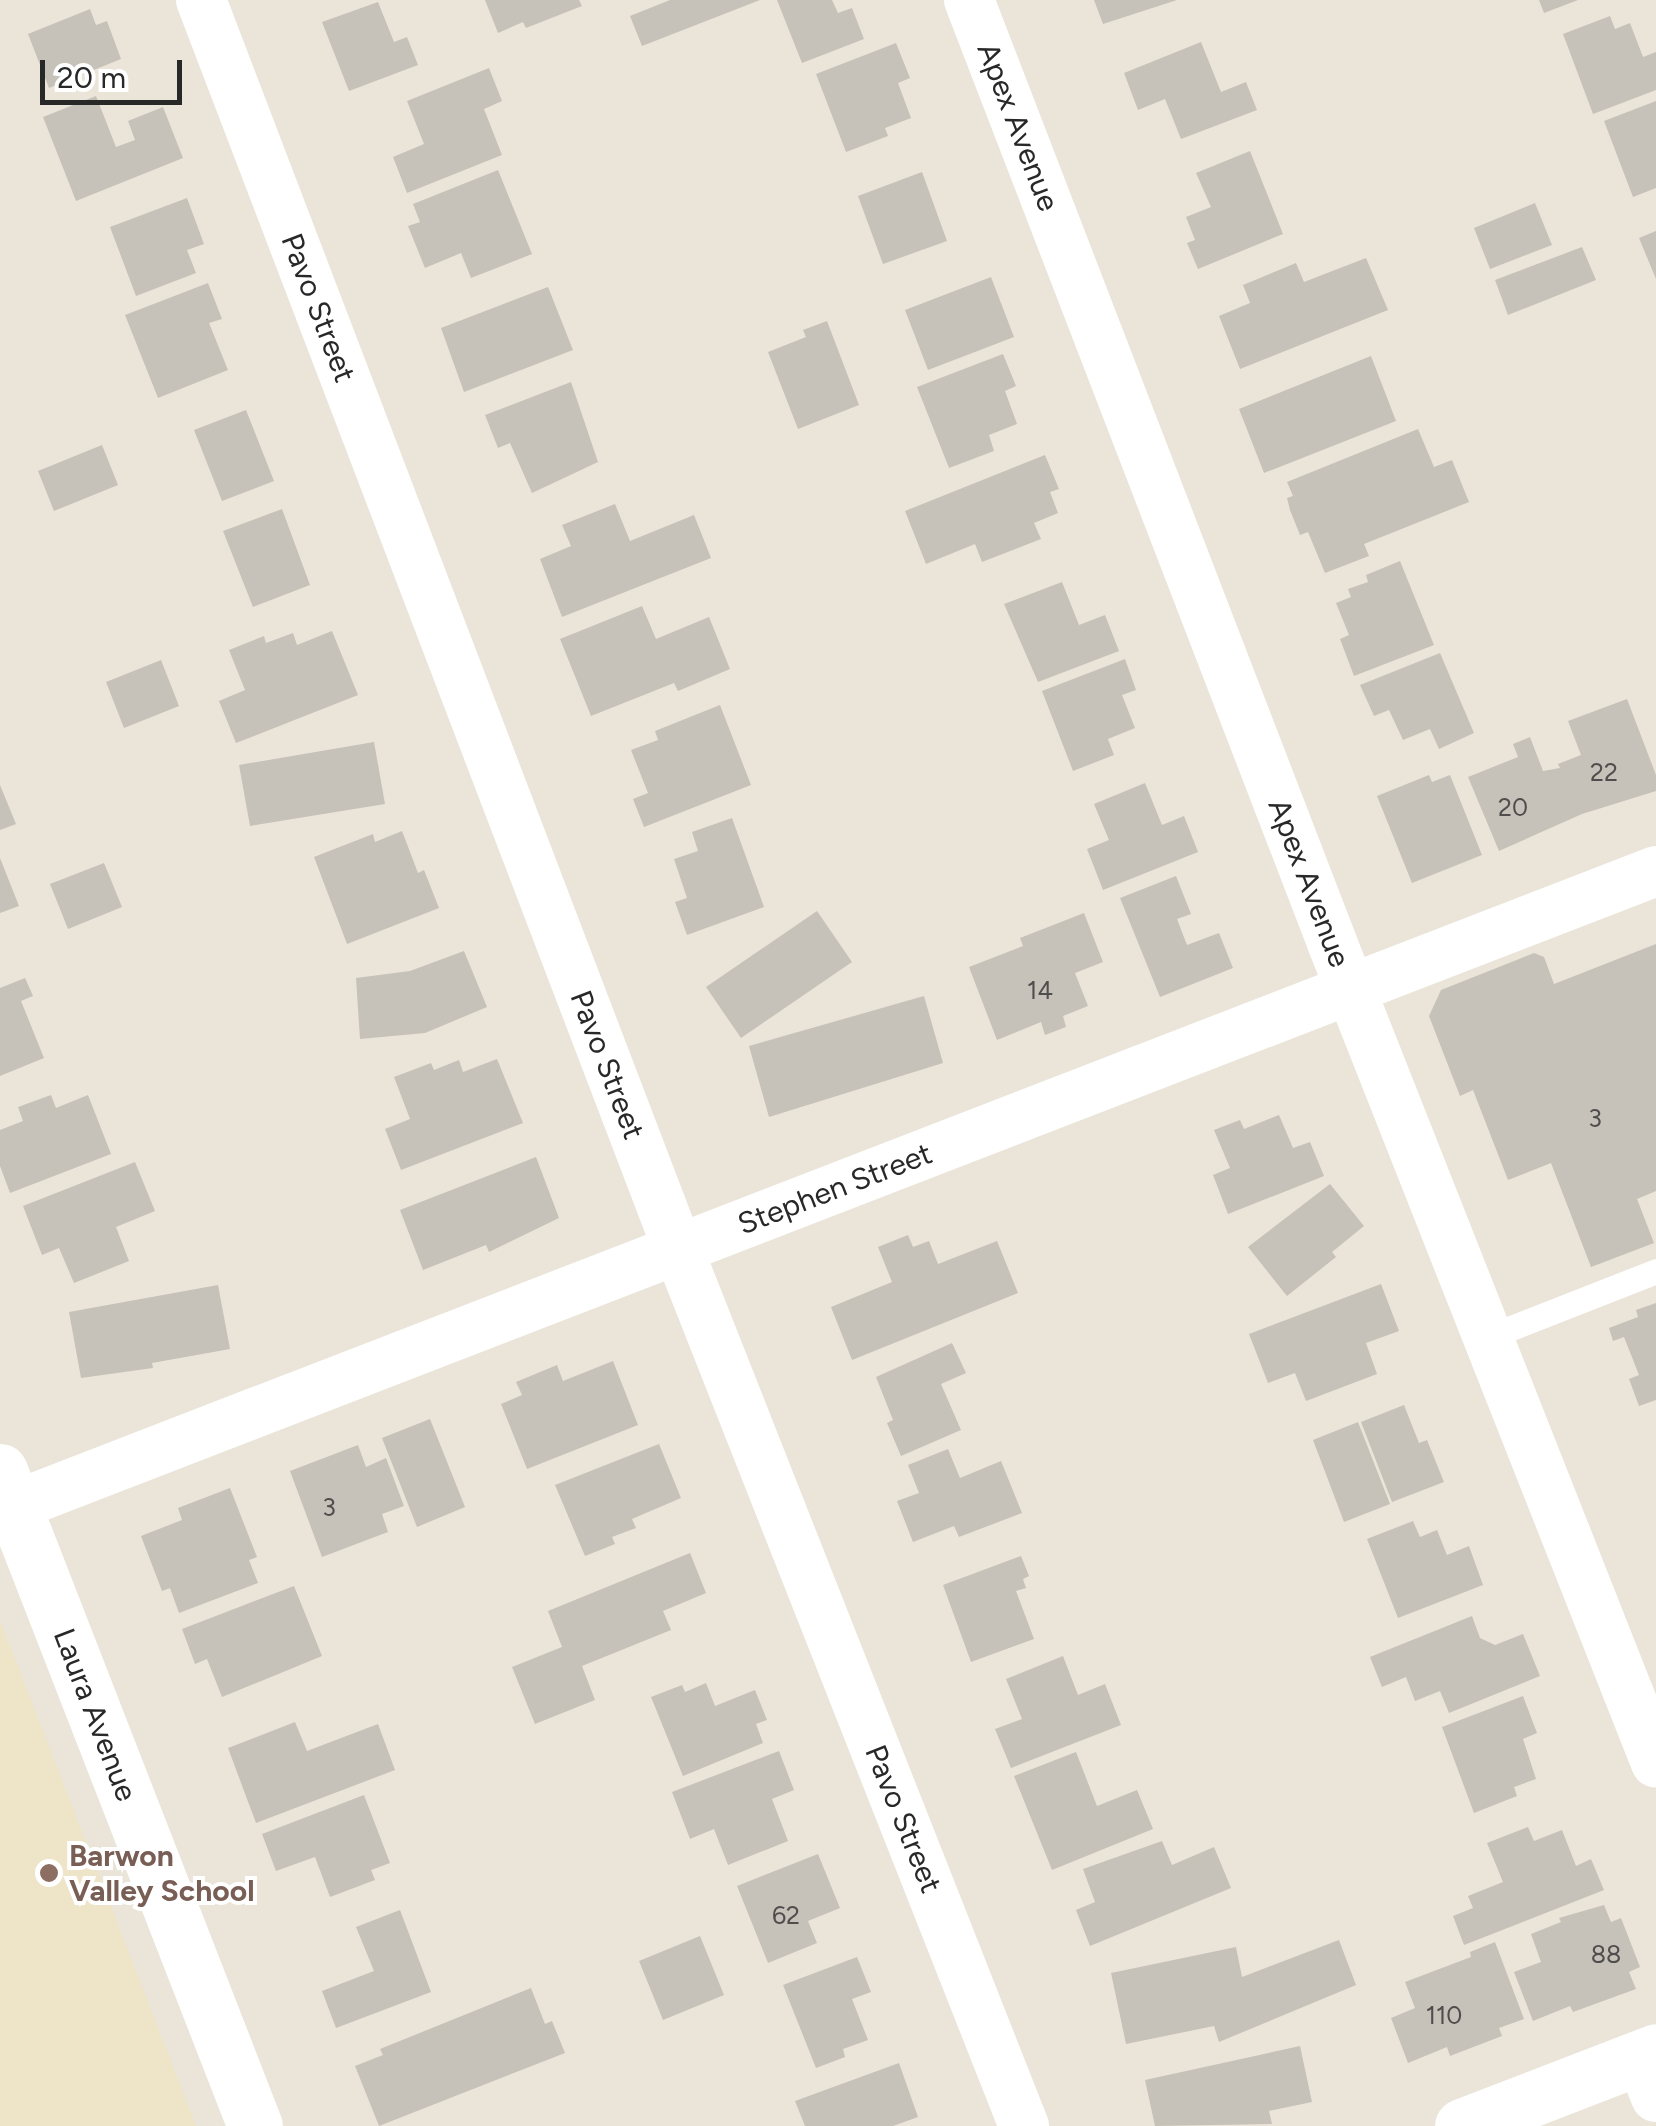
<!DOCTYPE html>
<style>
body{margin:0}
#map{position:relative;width:1656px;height:2126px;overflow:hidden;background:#ebe5d9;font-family:Figtree,sans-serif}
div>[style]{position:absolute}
.education>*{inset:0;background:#eee4c7}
.building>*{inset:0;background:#c6c1b9}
.service>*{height:25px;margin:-12.5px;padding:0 12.5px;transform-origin:12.5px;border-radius:12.5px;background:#fff}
.minor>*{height:50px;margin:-25px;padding:0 25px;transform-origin:25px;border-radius:25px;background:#fff}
.tertiary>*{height:55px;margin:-27.5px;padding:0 27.5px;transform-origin:27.5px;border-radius:27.5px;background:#fff}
.dots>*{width:28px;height:28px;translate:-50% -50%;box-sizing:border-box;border:5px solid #fff;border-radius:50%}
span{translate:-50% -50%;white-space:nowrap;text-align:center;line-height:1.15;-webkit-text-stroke:8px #fff;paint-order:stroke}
.number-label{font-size:25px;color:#504e4c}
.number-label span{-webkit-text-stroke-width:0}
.street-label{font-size:30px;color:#282828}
.education-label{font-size:30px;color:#785e54;font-weight:700}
.left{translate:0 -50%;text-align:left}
.scale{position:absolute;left:40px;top:60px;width:142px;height:45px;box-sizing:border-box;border:5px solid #282828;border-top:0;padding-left:12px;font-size:30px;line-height:35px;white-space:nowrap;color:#282828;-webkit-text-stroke:8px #fff;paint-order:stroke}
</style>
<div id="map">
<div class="education">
<i style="clip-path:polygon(0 1620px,196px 2126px,0 2126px)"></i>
</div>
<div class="building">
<i style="clip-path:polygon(485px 0,579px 0,582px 6px,526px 28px,523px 22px,498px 33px)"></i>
<i style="clip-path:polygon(670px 0,760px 0,642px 46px,630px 16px)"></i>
<i style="clip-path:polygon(777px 0,832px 0,838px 13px,852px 8px,864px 39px,802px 63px)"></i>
<i style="clip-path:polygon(1094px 0,1177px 0,1103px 24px)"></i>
<i style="clip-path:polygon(1539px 0,1578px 0,1544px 13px)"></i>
<i style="clip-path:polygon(378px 2px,394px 42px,407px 37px,418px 65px,349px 91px,322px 22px)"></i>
<i style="clip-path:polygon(90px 9px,96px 25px,107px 21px,121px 59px,49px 88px,28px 34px)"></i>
<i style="clip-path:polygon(1610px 16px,1615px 29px,1630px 23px,1643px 57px,1656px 52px,1656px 90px,1593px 114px,1563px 34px)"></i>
<i style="clip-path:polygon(1201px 42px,1221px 92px,1246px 82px,1257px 110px,1181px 139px,1165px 99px,1138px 110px,1124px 73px)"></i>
<i style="clip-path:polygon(896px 43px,910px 78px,898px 83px,911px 118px,885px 128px,888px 136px,846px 152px,816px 74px)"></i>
<i style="clip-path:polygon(489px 68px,502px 101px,484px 109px,502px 155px,407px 193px,393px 157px,424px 144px,407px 101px)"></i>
<i style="clip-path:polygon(96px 96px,116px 147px,135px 140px,128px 121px,163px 107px,183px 158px,76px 201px,43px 117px)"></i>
<i style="clip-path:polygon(1656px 101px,1656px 188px,1633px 197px,1604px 121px)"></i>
<i style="clip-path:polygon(1250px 151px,1283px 234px,1198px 269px,1187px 243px,1195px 240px,1186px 217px,1211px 207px,1196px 173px)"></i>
<i style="clip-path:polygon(498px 170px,532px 254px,471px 278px,461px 253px,425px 268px,408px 226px,420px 222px,413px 204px)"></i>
<i style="clip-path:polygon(922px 172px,947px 241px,883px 264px,858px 196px)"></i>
<i style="clip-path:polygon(187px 198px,204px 244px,187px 250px,196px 273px,136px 296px,110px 227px)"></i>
<i style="clip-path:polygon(1535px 203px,1552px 245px,1490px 269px,1474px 228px)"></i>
<i style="clip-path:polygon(1656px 231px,1656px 279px,1639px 238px)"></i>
<i style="clip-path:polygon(1582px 247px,1596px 280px,1508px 315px,1495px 280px)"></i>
<i style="clip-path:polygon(1366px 258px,1388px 310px,1240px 369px,1219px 316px,1250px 303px,1243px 285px,1296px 263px,1304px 282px)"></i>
<i style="clip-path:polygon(991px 277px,1014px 337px,928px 370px,905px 310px)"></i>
<i style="clip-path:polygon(208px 283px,222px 319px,209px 323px,228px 370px,158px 398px,125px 315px)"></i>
<i style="clip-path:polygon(548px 287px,573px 350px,464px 392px,441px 328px)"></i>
<i style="clip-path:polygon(827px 321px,859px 405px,798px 429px,768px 352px,806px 337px,803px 330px)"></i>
<i style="clip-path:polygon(1003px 354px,1016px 386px,1005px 391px,1017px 424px,989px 435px,994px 451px,949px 468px,917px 387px)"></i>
<i style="clip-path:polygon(1371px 356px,1396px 421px,1264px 473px,1239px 409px)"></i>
<i style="clip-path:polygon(571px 382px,598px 462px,532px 493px,510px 443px,498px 448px,485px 415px)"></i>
<i style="clip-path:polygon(246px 410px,274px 481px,222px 501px,194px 430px)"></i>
<i style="clip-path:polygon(1418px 429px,1434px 467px,1452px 460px,1469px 502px,1364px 544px,1369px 556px,1325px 573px,1308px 532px,1300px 535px,1290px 510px,1287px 498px,1293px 496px,1287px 482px)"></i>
<i style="clip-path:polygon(102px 445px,118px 485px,54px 511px,38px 471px)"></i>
<i style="clip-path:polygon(1045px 455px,1059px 489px,1050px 492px,1058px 513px,1034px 523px,1041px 539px,982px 562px,975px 544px,926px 564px,905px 511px)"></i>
<i style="clip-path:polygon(615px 504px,630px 541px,694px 515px,711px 558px,562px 617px,540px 559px,571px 546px,562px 525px)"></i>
<i style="clip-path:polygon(282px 509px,310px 585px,253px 607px,223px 531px)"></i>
<i style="clip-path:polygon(1400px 561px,1434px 645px,1354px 676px,1340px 639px,1349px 635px,1336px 603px,1351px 597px,1348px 589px,1368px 582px,1366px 575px)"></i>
<i style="clip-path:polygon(1062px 582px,1079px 625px,1105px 615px,1119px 651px,1038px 682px,1004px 604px)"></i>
<i style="clip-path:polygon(642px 606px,656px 639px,709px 617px,730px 669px,678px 691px,674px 683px,591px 716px,560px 639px)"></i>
<i style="clip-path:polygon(332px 631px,358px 695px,236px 743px,219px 701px,245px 690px,229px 650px,264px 636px,266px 643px,293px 633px,297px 645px)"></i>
<i style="clip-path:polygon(1440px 653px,1474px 733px,1439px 749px,1430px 729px,1403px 740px,1389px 710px,1374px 716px,1360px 685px)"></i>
<i style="clip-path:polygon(1125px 659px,1136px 690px,1122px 695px,1135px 728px,1108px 739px,1114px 755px,1073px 771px,1042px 691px)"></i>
<i style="clip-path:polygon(161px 660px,179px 706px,124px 728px,106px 682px)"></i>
<i style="clip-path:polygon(1627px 699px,1656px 775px,1656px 791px,1582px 814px,1499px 851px,1468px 777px,1518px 757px,1513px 744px,1530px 737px,1543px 771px,1560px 768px,1558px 764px,1581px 755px,1568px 721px)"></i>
<i style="clip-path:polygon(720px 705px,751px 785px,644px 827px,633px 799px,648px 793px,631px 750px,658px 740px,655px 731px)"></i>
<i style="clip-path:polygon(374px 742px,385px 804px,250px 826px,239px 765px)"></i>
<i style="clip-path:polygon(1429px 775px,1432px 782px,1450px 775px,1482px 855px,1412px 883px,1377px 796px)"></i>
<i style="clip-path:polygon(1145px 783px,1162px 825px,1184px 816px,1198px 852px,1103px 890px,1087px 849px,1109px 840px,1094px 804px)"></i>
<i style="clip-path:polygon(0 785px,16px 824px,0 830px)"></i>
<i style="clip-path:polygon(732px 818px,764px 907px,687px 935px,675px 902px,687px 898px,674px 859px,698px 851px,692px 832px)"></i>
<i style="clip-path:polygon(402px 831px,418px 873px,424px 870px,439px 908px,347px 944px,314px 857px,373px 834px,375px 842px)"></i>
<i style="clip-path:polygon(0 858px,19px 906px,0 913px)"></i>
<i style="clip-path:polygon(104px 863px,122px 907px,68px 929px,50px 884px)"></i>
<i style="clip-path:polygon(1176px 876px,1191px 914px,1177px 919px,1187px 945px,1219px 933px,1233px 968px,1160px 997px,1120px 898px)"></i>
<i style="clip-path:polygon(817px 911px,852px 962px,741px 1038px,706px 987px)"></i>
<i style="clip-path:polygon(1084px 913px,1103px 962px,1075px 973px,1088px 1006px,1063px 1016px,1066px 1027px,1045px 1035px,1041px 1022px,997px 1040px,969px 967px,1023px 946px,1020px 938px)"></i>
<i style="clip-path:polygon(1656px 944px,1656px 1191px,1637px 1199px,1654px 1243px,1591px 1267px,1551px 1163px,1508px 1180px,1473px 1090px,1460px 1096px,1429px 1016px,1441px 990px,1534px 953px,1544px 957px,1554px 984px)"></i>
<i style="clip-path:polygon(464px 951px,487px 1007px,425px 1033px,360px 1039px,356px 978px,410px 971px)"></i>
<i style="clip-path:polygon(25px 978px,33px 996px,21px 1001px,44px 1058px,0 1076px,0 988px)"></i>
<i style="clip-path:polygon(924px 996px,943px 1063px,769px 1117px,749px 1046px)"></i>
<i style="clip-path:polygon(497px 1059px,523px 1123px,401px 1170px,385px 1129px,410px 1119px,394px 1077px,431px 1063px,434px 1070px,459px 1060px,463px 1072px)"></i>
<i style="clip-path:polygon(51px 1095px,56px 1108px,88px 1095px,111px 1154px,10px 1193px,0 1166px,0 1130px,23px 1121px,18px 1107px)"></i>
<i style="clip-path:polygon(1279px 1115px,1293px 1148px,1310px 1142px,1324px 1176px,1228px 1214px,1213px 1175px,1230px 1168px,1214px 1130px,1240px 1120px,1244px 1129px)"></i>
<i style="clip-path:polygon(536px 1157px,559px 1218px,489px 1252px,486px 1245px,423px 1270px,400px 1210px)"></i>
<i style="clip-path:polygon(135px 1162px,155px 1211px,116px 1227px,129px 1261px,74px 1283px,59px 1248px,42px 1255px,23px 1206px)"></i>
<i style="clip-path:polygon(1330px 1184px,1364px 1226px,1332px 1252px,1336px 1257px,1287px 1296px,1248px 1247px)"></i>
<i style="clip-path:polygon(908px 1235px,913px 1247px,929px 1241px,938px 1264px,997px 1241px,1018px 1293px,852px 1360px,831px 1307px,892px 1282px,878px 1247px)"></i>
<i style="clip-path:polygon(1381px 1284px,1399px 1331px,1366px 1343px,1377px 1374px,1306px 1401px,1295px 1373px,1268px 1383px,1249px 1334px)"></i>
<i style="clip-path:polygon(218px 1285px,230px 1349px,152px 1363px,153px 1368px,81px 1378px,69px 1312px)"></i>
<i style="clip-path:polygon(1656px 1303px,1656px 1400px,1639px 1406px,1629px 1379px,1639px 1375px,1624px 1337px,1613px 1341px,1609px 1328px,1638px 1317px,1636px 1310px)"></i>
<i style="clip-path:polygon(952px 1343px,966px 1373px,941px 1384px,961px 1430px,901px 1456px,887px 1423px,893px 1420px,876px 1377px)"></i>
<i style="clip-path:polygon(613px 1361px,638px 1425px,527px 1469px,501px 1404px,522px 1395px,516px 1382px,557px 1365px,563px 1381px)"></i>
<i style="clip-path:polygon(1404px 1405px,1419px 1443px,1427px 1440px,1444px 1482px,1392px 1502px,1361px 1422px)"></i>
<i style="clip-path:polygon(430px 1419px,465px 1507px,417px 1527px,382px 1438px)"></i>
<i style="clip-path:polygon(1358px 1422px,1390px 1504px,1344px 1522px,1313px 1440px)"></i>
<i style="clip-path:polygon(659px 1444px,681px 1498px,632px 1519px,636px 1528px,612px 1537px,615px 1544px,585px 1556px,555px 1485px)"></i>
<i style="clip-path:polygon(358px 1445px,366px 1467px,386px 1458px,404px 1506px,382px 1514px,388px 1532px,322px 1557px,290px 1471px)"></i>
<i style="clip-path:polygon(948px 1449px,960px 1478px,1001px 1461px,1022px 1513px,959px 1537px,954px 1526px,913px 1542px,897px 1501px,919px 1493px,908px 1465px)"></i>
<i style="clip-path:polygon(230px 1488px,257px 1557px,249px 1560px,258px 1583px,179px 1613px,170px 1588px,162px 1591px,141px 1536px,182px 1520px,178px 1508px)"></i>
<i style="clip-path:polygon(1413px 1521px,1420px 1537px,1437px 1530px,1447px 1555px,1469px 1546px,1483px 1585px,1398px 1618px,1367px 1539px)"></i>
<i style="clip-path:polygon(690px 1553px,706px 1593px,663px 1611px,671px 1630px,582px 1666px,595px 1700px,535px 1724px,512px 1667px,562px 1647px,548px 1611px)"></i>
<i style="clip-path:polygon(1021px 1556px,1029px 1576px,1023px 1579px,1026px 1588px,1016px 1591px,1034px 1639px,971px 1662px,943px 1585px)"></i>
<i style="clip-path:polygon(294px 1586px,322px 1656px,222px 1697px,207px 1659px,195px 1664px,182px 1629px)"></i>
<i style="clip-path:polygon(1472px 1616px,1480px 1638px,1495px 1645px,1523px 1634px,1540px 1676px,1449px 1713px,1440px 1691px,1415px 1701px,1406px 1677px,1382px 1687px,1370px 1657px)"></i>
<i style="clip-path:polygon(1063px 1656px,1078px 1695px,1105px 1684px,1121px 1725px,1011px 1768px,995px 1729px,1022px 1719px,1006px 1679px)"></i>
<i style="clip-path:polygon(706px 1683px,715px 1706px,755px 1690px,767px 1720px,756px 1724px,763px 1743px,683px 1776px,651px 1697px,682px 1685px,685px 1692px)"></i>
<i style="clip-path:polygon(1523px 1696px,1537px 1733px,1523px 1739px,1536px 1779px,1514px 1787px,1517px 1796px,1474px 1813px,1442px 1727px)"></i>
<i style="clip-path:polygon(295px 1722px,307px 1751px,378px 1724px,395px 1770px,256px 1823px,228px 1748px)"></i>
<i style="clip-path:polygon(779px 1751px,794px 1790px,772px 1799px,788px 1841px,728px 1865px,714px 1829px,690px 1839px,672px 1792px)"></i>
<i style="clip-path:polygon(1076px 1752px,1097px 1806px,1137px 1790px,1153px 1829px,1052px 1870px,1014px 1776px)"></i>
<i style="clip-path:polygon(364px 1795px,390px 1863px,371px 1870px,375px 1880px,330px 1897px,315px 1857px,276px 1871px,262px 1834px)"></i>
<i style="clip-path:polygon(1528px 1827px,1534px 1841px,1562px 1830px,1576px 1866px,1591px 1859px,1604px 1890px,1464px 1945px,1453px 1916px,1473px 1908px,1468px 1896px,1503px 1882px,1487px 1843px)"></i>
<i style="clip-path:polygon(1162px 1841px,1172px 1865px,1214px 1847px,1231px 1888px,1090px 1946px,1076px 1910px,1095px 1902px,1083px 1869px)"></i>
<i style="clip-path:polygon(818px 1854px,840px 1908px,808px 1921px,817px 1943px,768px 1963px,737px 1886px)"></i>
<i style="clip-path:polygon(1604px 1905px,1611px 1922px,1621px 1918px,1640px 1967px,1629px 1972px,1636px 1989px,1573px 2012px,1570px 2006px,1533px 2021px,1514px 1972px,1541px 1962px,1531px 1934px,1561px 1922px,1559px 1918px)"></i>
<i style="clip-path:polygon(400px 1910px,431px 1992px,336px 2028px,322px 1991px,374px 1971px,356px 1927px)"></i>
<i style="clip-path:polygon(700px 1936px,724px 1995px,663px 2020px,639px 1961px)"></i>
<i style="clip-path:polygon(1339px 1940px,1356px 1985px,1219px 2042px,1214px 2026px,1126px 2044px,1111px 1973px,1236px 1947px,1242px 1977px)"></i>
<i style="clip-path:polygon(1495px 1942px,1524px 2019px,1499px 2028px,1502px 2036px,1450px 2056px,1447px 2047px,1408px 2063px,1391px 2018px,1415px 2008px,1405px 1982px,1471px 1957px,1470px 1952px)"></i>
<i style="clip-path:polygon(857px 1957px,871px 1992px,852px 1999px,868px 2040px,843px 2049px,845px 2057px,816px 2068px,783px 1985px)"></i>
<i style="clip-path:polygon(531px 1988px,545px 2024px,552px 2021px,565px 2053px,379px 2126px,355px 2066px,383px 2055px,380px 2049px)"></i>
<i style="clip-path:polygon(1300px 2046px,1312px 2102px,1269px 2111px,1272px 2124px,1155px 2126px,1145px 2080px)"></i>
<i style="clip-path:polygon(899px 2063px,918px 2117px,893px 2126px,805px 2126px,795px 2101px)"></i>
</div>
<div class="service">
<i style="left:1488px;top:1337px;width:180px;rotate:-21.4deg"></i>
</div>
<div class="minor">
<i style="left:201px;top:0;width:1337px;rotate:69.1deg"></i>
<i style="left:678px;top:1249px;width:943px;rotate:68.47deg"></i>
<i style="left:969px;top:0;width:1013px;rotate:68.93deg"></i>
<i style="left:1333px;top:945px;width:879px;rotate:68.45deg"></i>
<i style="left:14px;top:1506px;width:1761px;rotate:-21.14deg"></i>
<i style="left:1640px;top:2057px;width:43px;rotate:68.2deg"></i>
</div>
<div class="tertiary">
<i style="left:0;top:1471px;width:703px;rotate:68.73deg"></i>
<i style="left:1462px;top:2126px;width:208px;rotate:-21.1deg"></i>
</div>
<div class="dots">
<i style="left:49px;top:1873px;background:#8d6e63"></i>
</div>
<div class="number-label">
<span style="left:1604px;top:772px">22</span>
<span style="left:1513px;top:807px">20</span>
<span style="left:1040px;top:990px">14</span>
<span style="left:1595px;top:1118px">3</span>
<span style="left:329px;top:1507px">3</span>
<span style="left:786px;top:1915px">62</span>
<span style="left:1606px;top:1954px">88</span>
<span style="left:1444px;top:2015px">110</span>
</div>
<div class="street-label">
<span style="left:1018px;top:127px;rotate:69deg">Apex Avenue</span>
<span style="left:318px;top:308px;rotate:69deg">Pavo Street</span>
<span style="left:1309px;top:883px;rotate:69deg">Apex Avenue</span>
<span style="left:607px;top:1065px;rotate:69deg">Pavo Street</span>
<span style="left:835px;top:1189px;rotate:-21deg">Stephen Street</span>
<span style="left:95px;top:1715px;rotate:69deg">Laura Avenue</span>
<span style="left:903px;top:1819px;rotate:68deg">Pavo Street</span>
</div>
<div class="education-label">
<span class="left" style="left:69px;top:1873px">Barwon<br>Valley School</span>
</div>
<div class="scale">20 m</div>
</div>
